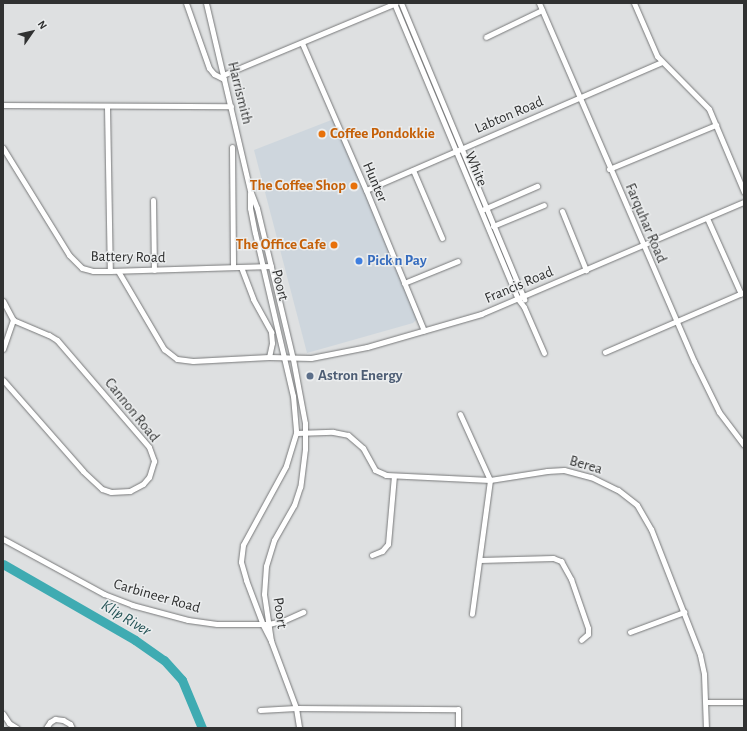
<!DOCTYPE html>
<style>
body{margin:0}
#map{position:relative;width:747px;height:731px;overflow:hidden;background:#dee0e1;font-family:"Alegreya Sans",sans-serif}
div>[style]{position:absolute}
.built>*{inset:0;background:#ced6dd}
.river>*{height:9px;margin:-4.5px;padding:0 4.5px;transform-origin:4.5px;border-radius:4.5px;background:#3fabb2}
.roads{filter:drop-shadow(0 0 1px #777879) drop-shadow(0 0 1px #777879)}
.minor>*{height:5px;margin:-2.5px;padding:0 2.5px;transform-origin:2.5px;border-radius:2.5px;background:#fff}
.dots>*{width:11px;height:11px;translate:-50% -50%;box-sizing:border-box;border:2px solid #ebedee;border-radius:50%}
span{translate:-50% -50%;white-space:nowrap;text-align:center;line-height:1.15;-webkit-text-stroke:3px #ebedee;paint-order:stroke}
.street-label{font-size:15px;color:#303131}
.food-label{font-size:15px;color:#c56008;font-weight:700}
.left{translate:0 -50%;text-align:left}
.right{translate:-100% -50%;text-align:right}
.shop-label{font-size:15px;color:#366cbe;font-weight:700}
.service-label{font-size:15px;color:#4e5e75;font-weight:700}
.water-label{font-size:16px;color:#255356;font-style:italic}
.frame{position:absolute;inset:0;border:4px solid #303131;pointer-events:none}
.north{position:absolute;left:12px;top:12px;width:40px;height:40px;-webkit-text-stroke:3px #ebedee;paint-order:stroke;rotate:56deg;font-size:11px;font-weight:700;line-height:16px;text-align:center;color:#303131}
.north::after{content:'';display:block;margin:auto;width:14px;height:18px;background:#303131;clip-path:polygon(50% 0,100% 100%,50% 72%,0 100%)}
</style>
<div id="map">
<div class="built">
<i style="clip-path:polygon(334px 119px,418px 318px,413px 323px,307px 353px,254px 150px)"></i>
</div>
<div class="river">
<i style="left:3px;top:564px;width:152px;rotate:29.9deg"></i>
<i style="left:135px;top:640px;width:35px;rotate:35deg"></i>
<i style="left:164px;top:660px;width:27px;rotate:48deg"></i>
<i style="left:182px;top:680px;width:52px;rotate:67.4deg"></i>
</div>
<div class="roads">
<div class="minor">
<i style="left:186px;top:3px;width:69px;rotate:70.5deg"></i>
<i style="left:209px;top:68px;width:8px;rotate:50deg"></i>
<i style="left:214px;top:74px;width:11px;rotate:27deg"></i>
<i style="left:206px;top:3px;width:192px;rotate:76.8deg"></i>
<i style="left:250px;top:190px;width:19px;rotate:69deg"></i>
<i style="left:257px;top:208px;width:155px;rotate:76.6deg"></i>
<i style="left:293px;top:359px;width:65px;rotate:79.4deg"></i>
<i style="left:305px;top:423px;width:26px;rotate:90deg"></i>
<i style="left:305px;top:449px;width:38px;rotate:97deg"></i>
<i style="left:300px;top:487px;width:19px;rotate:108deg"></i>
<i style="left:294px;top:505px;width:40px;rotate:119.7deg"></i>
<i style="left:274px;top:540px;width:27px;rotate:107deg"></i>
<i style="left:266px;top:566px;width:28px;rotate:94deg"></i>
<i style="left:264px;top:594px;width:48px;rotate:81.5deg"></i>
<i style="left:394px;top:3px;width:321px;rotate:67.3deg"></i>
<i style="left:518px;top:299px;width:10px;rotate:53deg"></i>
<i style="left:524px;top:307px;width:50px;rotate:66.5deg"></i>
<i style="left:401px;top:3px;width:321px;rotate:67.4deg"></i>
<i style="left:539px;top:3px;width:390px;rotate:66.6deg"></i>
<i style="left:694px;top:361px;width:57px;rotate:63.9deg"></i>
<i style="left:719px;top:412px;width:41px;rotate:52.9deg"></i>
<i style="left:634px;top:3px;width:58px;rotate:66.5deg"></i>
<i style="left:657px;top:56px;width:74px;rotate:45.5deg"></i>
<i style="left:709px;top:109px;width:90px;rotate:67.1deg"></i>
<i style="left:486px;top:37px;width:62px;rotate:-25.7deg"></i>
<i style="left:302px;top:43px;width:160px;rotate:66.5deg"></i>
<i style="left:366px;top:190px;width:152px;rotate:67.6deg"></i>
<i style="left:223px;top:75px;width:187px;rotate:-22.6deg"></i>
<i style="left:3px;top:105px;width:228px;rotate:0.3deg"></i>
<i style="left:107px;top:107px;width:164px;rotate:89deg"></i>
<i style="left:232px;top:147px;width:120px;rotate:89.5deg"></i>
<i style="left:3px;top:148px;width:126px;rotate:58.3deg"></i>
<i style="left:69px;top:255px;width:18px;rotate:45deg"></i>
<i style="left:82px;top:268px;width:11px;rotate:15deg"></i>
<i style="left:93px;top:271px;width:17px"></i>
<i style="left:110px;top:271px;width:161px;rotate:-1.8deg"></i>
<i style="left:609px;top:169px;width:116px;rotate:-22.4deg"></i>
<i style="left:413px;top:170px;width:74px;rotate:66.9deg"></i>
<i style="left:366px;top:190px;width:322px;rotate:-23.4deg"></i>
<i style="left:250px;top:193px;width:15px;rotate:90deg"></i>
<i style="left:250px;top:208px;width:25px;rotate:79deg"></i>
<i style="left:255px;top:233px;width:167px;rotate:76.9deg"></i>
<i style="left:293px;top:396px;width:37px;rotate:85deg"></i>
<i style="left:296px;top:433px;width:34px;rotate:107deg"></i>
<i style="left:286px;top:466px;width:90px;rotate:118.6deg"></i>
<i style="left:243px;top:545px;width:17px;rotate:97deg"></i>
<i style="left:241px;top:562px;width:19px;rotate:74deg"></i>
<i style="left:246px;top:580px;width:48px;rotate:69.3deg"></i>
<i style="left:263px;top:625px;width:18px;rotate:63deg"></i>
<i style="left:271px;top:641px;width:72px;rotate:69.5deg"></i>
<i style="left:296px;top:708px;width:20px;rotate:81deg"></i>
<i style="left:153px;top:200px;width:70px;rotate:89.2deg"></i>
<i style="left:484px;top:209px;width:58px;rotate:-23.5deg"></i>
<i style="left:562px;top:211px;width:64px;rotate:67.9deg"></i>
<i style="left:707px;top:218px;width:83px;rotate:65.9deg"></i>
<i style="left:493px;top:226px;width:55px;rotate:-22.4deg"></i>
<i style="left:241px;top:267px;width:34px;rotate:69deg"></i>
<i style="left:253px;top:299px;width:38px;rotate:61deg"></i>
<i style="left:271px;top:332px;width:11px;rotate:85deg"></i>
<i style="left:272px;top:343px;width:14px;rotate:102deg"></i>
<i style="left:118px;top:271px;width:91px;rotate:59.5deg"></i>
<i style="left:164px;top:349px;width:16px;rotate:38deg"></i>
<i style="left:177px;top:359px;width:16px;rotate:7deg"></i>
<i style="left:193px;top:361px;width:76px;rotate:-3deg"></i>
<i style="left:269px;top:357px;width:42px;rotate:1.4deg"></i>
<i style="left:311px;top:358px;width:57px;rotate:-11.1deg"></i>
<i style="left:367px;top:347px;width:119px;rotate:-16.1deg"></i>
<i style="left:481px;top:314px;width:286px;rotate:-23.1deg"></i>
<i style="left:404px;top:283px;width:58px;rotate:-22.2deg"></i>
<i style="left:3px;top:301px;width:21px;rotate:62deg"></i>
<i style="left:13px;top:320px;width:39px;rotate:23deg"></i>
<i style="left:49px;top:335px;width:9px;rotate:32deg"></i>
<i style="left:57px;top:340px;width:141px;rotate:49.3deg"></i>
<i style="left:149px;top:447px;width:15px;rotate:70deg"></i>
<i style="left:154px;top:461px;width:17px;rotate:107deg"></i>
<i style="left:149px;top:477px;width:9px;rotate:131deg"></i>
<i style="left:143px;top:484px;width:15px;rotate:152deg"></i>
<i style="left:130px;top:491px;width:19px;rotate:177deg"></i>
<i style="left:111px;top:492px;width:9px;rotate:-162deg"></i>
<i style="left:102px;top:489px;width:26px;rotate:-137deg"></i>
<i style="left:83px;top:471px;width:121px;rotate:-131.3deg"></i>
<i style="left:3px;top:349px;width:31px;rotate:-71deg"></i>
<i style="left:605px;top:352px;width:151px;rotate:-23.3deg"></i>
<i style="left:460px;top:414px;width:72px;rotate:65.6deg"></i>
<i style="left:490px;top:480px;width:135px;rotate:97.7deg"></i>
<i style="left:296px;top:433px;width:37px;rotate:-2deg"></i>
<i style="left:333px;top:432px;width:15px;rotate:11deg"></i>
<i style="left:348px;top:435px;width:20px;rotate:41deg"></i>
<i style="left:363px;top:448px;width:25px;rotate:61deg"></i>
<i style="left:375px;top:470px;width:12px;rotate:24deg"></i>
<i style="left:386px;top:475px;width:104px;rotate:2.8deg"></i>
<i style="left:490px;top:480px;width:58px;rotate:-9deg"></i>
<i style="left:547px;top:471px;width:17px;rotate:-3deg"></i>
<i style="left:564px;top:470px;width:28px;rotate:15deg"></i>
<i style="left:591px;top:477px;width:30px;rotate:26deg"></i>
<i style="left:618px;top:490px;width:24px;rotate:38deg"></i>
<i style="left:637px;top:505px;width:28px;rotate:60deg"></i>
<i style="left:651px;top:529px;width:135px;rotate:68.7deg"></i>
<i style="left:700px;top:655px;width:19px;rotate:78deg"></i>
<i style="left:704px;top:674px;width:54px;rotate:87.9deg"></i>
<i style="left:3px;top:539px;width:115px;rotate:28.6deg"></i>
<i style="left:104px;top:594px;width:30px;rotate:21deg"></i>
<i style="left:132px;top:605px;width:58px;rotate:15deg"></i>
<i style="left:188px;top:620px;width:29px;rotate:8deg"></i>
<i style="left:217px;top:624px;width:52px"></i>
<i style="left:269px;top:624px;width:16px;rotate:-14deg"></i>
<i style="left:285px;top:620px;width:20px;rotate:-24deg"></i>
<i style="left:372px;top:555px;width:11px;rotate:-22deg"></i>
<i style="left:382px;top:551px;width:9px;rotate:-49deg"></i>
<i style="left:388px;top:544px;width:68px;rotate:-85deg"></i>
<i style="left:480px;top:560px;width:73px;rotate:-1.6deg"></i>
<i style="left:553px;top:558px;width:9px;rotate:21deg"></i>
<i style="left:561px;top:561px;width:21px;rotate:61deg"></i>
<i style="left:571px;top:579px;width:52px;rotate:70.9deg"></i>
<i style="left:588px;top:628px;width:6px;rotate:90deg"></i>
<i style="left:588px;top:634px;width:9px;rotate:139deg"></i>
<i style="left:630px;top:632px;width:58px;rotate:-20.3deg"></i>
<i style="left:706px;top:702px;width:38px"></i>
<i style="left:260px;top:710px;width:36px;rotate:-3deg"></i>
<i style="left:296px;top:708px;width:162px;rotate:0.4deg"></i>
<i style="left:458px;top:709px;width:19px;rotate:90deg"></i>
<i style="left:3px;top:714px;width:11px;rotate:56deg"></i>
<i style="left:9px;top:723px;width:9px;rotate:32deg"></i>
<i style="left:46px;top:728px;width:7px;rotate:-56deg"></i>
<i style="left:50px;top:722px;width:6px;rotate:-31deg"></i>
<i style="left:55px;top:719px;width:8px;rotate:7deg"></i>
<i style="left:63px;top:720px;width:8px;rotate:30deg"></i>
<i style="left:70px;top:724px;width:4px;rotate:63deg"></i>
</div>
</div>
<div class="dots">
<i style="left:322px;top:134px;background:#e8710a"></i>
<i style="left:354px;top:186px;background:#e8710a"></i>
<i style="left:334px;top:245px;background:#e8710a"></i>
<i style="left:359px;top:261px;background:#3f7fe0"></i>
<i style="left:310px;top:376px;background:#5c6f8a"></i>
</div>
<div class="street-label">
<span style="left:240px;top:93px;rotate:76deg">Harrismith</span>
<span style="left:509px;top:115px;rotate:-23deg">Labton Road</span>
<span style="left:476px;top:169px;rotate:67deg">White</span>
<span style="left:375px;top:182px;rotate:67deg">Hunter</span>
<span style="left:646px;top:223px;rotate:67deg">Farquhar Road</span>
<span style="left:128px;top:257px;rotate:1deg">Battery Road</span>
<span style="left:280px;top:285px;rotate:76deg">Poort</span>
<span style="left:519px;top:285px;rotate:-23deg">Francis Road</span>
<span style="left:132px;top:410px;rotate:51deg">Cannon Road</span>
<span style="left:586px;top:465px;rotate:16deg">Berea</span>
<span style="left:157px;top:596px;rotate:16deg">Carbineer Road</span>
<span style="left:280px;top:613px;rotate:82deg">Poort</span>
</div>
<div class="food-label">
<span class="left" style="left:330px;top:134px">Coffee Pondokkie</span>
<span class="right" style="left:346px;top:186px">The Coffee Shop</span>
<span class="right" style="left:326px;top:245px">The Office Cafe</span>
</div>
<div class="shop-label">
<span class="left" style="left:367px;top:261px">Pick n Pay</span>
</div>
<div class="service-label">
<span class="left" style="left:318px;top:376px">Astron Energy</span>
</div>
<div class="water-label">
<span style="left:126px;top:618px;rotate:31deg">Klip River</span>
</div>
<div class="frame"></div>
<div class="north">N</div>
</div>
